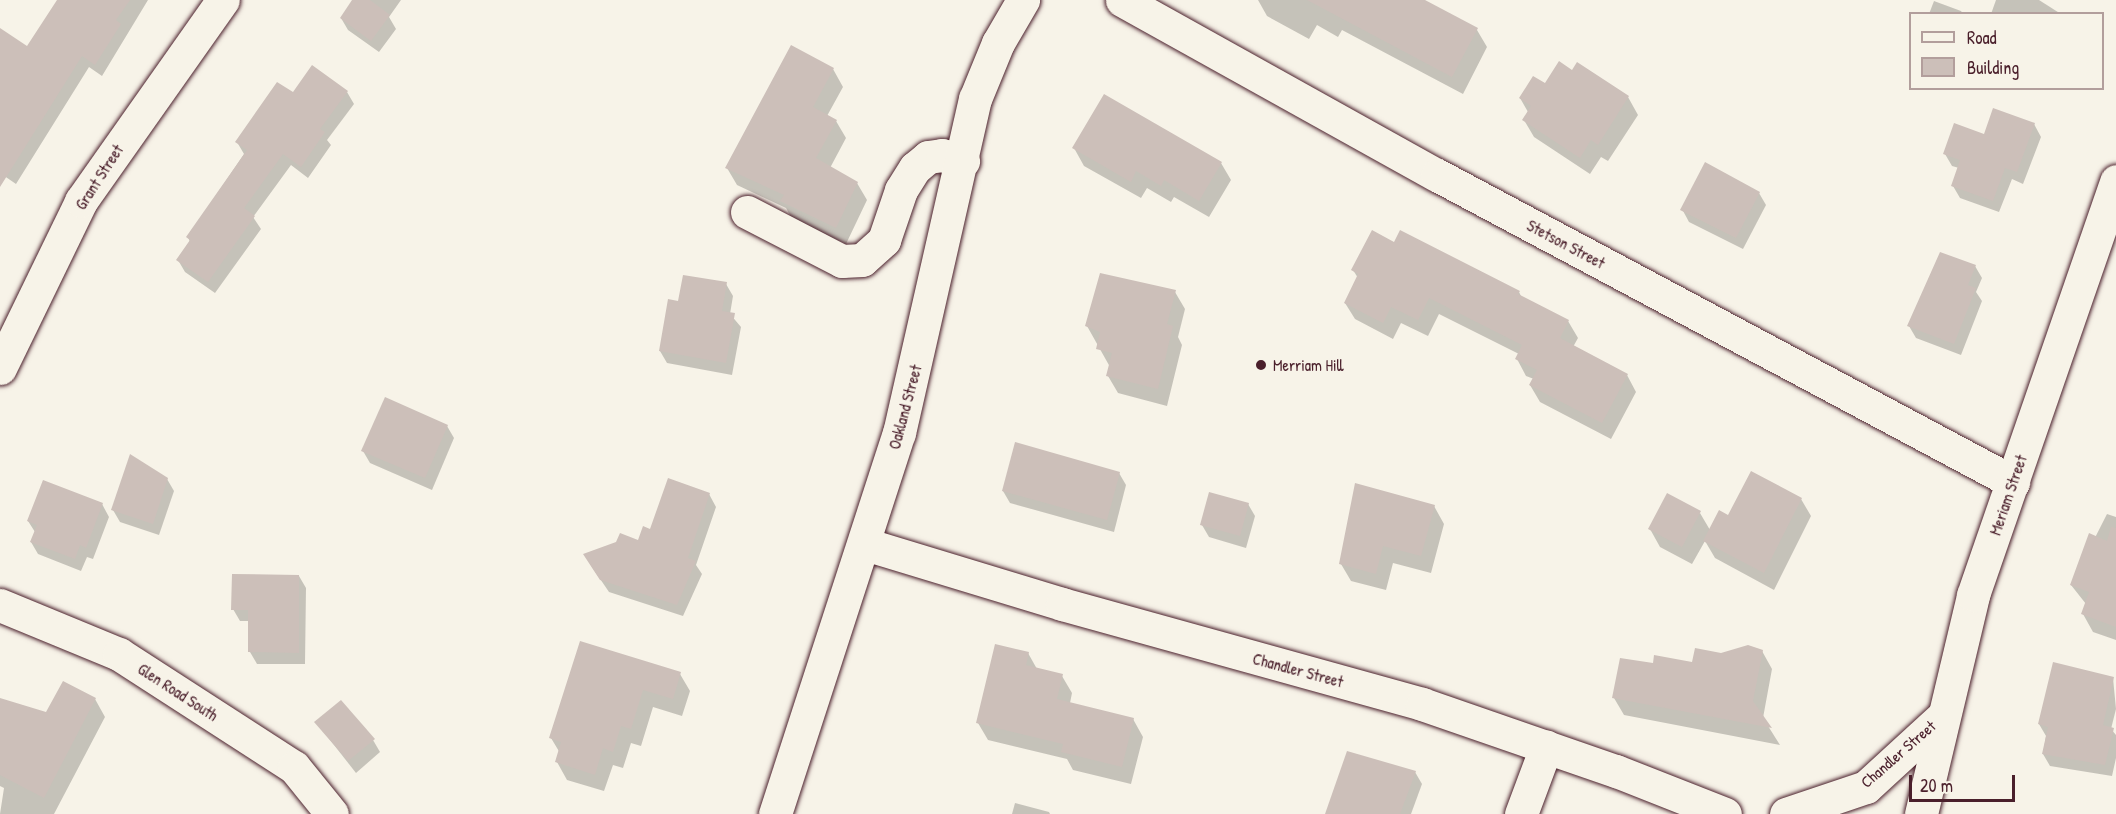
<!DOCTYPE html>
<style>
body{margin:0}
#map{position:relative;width:2116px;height:814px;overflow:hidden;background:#f7f3e8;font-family:"Patrick Hand",sans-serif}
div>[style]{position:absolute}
.shadow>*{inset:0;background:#0003}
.building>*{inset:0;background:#ccbfb9}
.roads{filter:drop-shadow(0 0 2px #4a1f2b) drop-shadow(0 0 2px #4a1f2b)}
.minor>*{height:33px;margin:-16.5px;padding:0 16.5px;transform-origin:16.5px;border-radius:16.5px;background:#f7f3e8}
.dots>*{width:16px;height:16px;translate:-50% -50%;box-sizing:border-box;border:3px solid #f7f3e8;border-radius:50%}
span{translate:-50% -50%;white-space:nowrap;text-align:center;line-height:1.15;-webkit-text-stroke:5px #f7f3e8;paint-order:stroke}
.street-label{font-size:16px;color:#4a1f2b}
.poi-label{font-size:16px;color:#4a1f2b}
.left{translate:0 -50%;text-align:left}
.legend{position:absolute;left:1909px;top:12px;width:195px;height:78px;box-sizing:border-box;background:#f7f3e8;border:2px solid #b29e9c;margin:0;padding:8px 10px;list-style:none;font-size:18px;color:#4a1f2b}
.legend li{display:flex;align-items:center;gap:12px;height:30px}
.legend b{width:30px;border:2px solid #b29e9c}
.scale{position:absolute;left:1909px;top:775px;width:106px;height:27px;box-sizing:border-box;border:3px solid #4a1f2b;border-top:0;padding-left:8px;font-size:18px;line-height:21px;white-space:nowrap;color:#4a1f2b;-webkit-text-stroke:4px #f7f3e8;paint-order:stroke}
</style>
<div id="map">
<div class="shadow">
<i style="clip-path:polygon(62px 0,148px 0,102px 76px,89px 67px,16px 184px,0 173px,0 30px,28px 48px)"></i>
<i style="clip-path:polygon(354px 0,401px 0,389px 17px,396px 29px,379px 52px,348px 30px,341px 18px)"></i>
<i style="clip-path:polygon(1258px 0,1422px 0,1477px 30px,1487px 47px,1463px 94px,1342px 30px,1338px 37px,1317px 25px,1309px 39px,1267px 16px)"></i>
<i style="clip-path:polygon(1996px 0,2039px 0,2061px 14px,1991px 14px)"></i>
<i style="clip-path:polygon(1934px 1px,1961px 11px,1963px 14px,1929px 14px)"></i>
<i style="clip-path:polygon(833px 69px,843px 87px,827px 116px,836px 121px,846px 138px,830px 168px,857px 183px,867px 200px,846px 244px,792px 219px,786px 208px,737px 185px,727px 168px)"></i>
<i style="clip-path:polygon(1572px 72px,1628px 97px,1638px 115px,1608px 161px,1601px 157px,1590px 174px,1534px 137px,1524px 120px,1528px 112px,1520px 98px)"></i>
<i style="clip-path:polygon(347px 92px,354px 104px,327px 140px,331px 145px,308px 178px,291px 165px,253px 217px,261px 229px,215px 293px,185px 272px,178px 260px,190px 242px,188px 237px,244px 154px,237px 142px)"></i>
<i style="clip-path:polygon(2034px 124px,2041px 137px,2023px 184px,2012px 179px,1999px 212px,1960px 198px,1953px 186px,1959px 168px,1952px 166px,1945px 154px,1985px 135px)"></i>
<i style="clip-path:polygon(1074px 148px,1221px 163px,1231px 180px,1209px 217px,1174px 197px,1171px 202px,1147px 188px,1141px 198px,1084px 166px)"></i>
<i style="clip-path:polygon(1759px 193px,1766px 205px,1743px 249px,1689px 222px,1682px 209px)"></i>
<i style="clip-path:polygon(1395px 244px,1519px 292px,1522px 298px,1568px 321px,1578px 338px,1573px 347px,1627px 375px,1636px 392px,1611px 439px,1540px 402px,1530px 385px,1534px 379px,1526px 376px,1517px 359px,1519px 354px,1439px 314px,1428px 336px,1401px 323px,1393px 339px,1355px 319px,1345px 303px,1358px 278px,1353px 270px)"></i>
<i style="clip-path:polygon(1975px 266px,1982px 278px,1976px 292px,1982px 301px,1961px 355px,1916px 338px,1909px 326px)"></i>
<i style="clip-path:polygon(726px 284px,733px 296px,730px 314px,741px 327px,732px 375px,667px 363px,660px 351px,680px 303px)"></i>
<i style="clip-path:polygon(1175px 292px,1185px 309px,1178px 337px,1182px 345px,1167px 406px,1118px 393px,1108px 376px,1110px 367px,1087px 326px)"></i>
<i style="clip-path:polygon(447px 426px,454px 438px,432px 490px,370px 463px,363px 451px)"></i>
<i style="clip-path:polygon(1119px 473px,1126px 485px,1114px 532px,1010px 503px,1003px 491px)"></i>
<i style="clip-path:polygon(167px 479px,174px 491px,159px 535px,120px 522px,113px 510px)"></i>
<i style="clip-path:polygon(709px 494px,716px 507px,696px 565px,702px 574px,683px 616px,609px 592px,592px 567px,639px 542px)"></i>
<i style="clip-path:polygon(1801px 499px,1811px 516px,1774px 590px,1715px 558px,1705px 541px,1692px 564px,1660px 547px,1650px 529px,1700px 513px,1710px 530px,1728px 517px)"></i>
<i style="clip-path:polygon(102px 504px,109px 517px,93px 559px,87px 557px,81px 571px,38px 554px,31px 542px,35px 532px,28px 521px)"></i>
<i style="clip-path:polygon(1248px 504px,1255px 516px,1246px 548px,1209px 537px,1202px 525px)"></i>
<i style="clip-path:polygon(1434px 506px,1444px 524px,1431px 573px,1393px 563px,1386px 590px,1351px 581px,1341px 564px)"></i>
<i style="clip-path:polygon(2107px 514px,2116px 517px,2116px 640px,2093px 632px,2083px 614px,2086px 604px,2071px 585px)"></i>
<i style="clip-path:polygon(299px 576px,306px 588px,305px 664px,257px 664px,250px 652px,250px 621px,240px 621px,233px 609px)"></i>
<i style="clip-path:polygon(580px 643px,680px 674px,690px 691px,682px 716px,653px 707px,641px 746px,631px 743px,623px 768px,613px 765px,604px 791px,567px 780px,557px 762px,560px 753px,551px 738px)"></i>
<i style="clip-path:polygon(1762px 651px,1772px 669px,1763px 718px,1780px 745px,1624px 715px,1614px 698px,1654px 665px,1694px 664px,1721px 654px)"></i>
<i style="clip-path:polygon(1028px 653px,1037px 669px,1062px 676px,1072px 693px,1070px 703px,1133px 719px,1143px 737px,1131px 784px,1073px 770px,1067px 759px,988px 740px,978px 723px)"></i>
<i style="clip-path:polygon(2113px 678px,2116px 709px,2111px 729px,2116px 735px,2116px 758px,2112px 776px,2050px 766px,2043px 754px,2046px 736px,2039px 724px)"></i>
<i style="clip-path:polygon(95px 699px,105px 717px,54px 814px,0 814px,4px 788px,0 786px,0 721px,47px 714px)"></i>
<i style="clip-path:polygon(316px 722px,373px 740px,380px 752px,356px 773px)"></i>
<i style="clip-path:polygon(1415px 772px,1422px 784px,1411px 814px,1336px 814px)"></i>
<i style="clip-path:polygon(1015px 803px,1049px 812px,1050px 814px,1012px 814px)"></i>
</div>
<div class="building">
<i style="clip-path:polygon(57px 0,130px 0,116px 20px,121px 24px,95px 65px,82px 56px,0 187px,0 28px,27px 46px)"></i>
<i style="clip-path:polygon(352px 0,370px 0,390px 15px,371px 41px,340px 18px)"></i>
<i style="clip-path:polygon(1307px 0,1425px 0,1478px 28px,1452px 77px)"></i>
<i style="clip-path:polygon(791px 45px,834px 68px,813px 107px,837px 120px,816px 158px,858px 182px,836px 228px,780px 201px,784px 195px,725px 168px)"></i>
<i style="clip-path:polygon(1559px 61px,1572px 70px,1577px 62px,1629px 96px,1598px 145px,1591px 140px,1580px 158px,1522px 120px,1531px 106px,1519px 98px,1533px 76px,1545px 83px)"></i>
<i style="clip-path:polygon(312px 65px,348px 91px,320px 129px,325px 132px,301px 167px,283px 154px,244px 208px,255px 216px,208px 282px,176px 260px,190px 240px,186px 237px,247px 150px,235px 142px,277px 82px,293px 92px)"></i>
<i style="clip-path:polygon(1104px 94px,1222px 162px,1199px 201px,1164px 180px,1161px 186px,1136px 171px,1131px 182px,1072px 148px)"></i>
<i style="clip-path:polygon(1993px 108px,2035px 123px,2017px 172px,2005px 168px,1993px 201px,1951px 186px,1960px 160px,1943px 154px,1954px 123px,1984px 134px)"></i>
<i style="clip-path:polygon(1705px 162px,1760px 192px,1736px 238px,1680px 210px)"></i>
<i style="clip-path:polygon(1372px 230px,1394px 242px,1400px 230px,1520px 291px,1518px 294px,1569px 320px,1560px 338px,1628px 374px,1602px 423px,1529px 385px,1537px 370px,1515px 359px,1522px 345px,1429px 298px,1418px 320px,1391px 307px,1383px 323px,1344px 303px,1358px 274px,1351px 270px)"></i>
<i style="clip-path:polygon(1940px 252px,1976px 265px,1968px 285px,1976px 288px,1954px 344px,1907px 326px)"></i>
<i style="clip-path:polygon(1100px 273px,1176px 290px,1167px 324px,1173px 326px,1158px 389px,1106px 376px,1112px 353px,1096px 349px,1100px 332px,1085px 326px)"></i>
<i style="clip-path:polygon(683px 275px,727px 282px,722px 311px,735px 313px,726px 363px,659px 351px,668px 299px,678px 301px)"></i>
<i style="clip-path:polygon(385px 397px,448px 425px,425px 478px,361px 451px)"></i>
<i style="clip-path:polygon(1015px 442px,1120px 472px,1107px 520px,1002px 491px)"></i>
<i style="clip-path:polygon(130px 454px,168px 478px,153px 524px,111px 510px)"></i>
<i style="clip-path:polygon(1751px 471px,1802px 498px,1764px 573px,1703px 541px,1719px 510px,1728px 515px)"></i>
<i style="clip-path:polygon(668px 478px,710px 493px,688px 558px,696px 561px,677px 605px,600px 580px,583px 554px,616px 542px,620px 533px,638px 540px,643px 526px,650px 529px)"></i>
<i style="clip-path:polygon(43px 480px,103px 503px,86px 548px,80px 545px,75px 559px,30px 542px,37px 525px,27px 521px)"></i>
<i style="clip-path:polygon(1355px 483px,1435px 505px,1421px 556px,1383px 546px,1376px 574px,1339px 564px)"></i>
<i style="clip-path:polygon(1209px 492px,1249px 503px,1240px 536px,1200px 525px)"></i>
<i style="clip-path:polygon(1667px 493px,1701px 511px,1682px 547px,1648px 529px)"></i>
<i style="clip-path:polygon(2111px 527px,2116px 528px,2116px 627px,2081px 614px,2089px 592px,2070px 585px,2089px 533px,2107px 541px)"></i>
<i style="clip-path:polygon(232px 574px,299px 575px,299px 653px,248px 652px,248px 610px,231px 610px)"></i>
<i style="clip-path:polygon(580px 641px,681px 672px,673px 699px,643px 690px,631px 729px,621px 726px,613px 752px,603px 748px,595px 775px,555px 762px,561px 742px,549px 738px)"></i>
<i style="clip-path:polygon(995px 644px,1029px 652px,1026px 665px,1063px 674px,1057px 699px,1134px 718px,1122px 767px,1061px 752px,1063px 744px,976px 723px)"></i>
<i style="clip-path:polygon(1748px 645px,1763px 650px,1753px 701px,1772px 728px,1612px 698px,1620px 658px,1653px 663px,1654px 655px,1692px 662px,1695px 648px,1721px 653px)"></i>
<i style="clip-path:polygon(2053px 662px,2114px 677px,2103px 725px,2114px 728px,2105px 765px,2042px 754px,2048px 727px,2038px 724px)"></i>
<i style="clip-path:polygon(63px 681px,96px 698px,44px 798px,0 775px,0 698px,46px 712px)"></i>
<i style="clip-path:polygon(341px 700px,375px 739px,348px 761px,314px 722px)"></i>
<i style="clip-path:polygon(1347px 751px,1416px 771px,1400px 814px,1325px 814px)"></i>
</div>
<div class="roads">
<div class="minor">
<i style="left:1122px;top:0;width:360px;rotate:29.1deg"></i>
<i style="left:1437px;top:175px;width:653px;rotate:28.06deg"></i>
<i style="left:747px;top:212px;width:107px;rotate:27.3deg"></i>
<i style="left:842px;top:261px;width:20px;rotate:-3deg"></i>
<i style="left:862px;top:260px;width:30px;rotate:-42deg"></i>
<i style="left:884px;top:240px;width:53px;rotate:-71.2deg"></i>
<i style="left:901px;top:190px;width:26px;rotate:-58deg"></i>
<i style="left:915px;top:168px;width:17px;rotate:-40deg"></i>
<i style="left:928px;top:157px;width:14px;rotate:-8deg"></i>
<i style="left:942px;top:155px;width:22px;rotate:16deg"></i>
<i style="left:0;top:368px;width:186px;rotate:-64.1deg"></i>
<i style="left:81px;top:201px;width:246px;rotate:-54.8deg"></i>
<i style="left:865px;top:544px;width:206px;rotate:16.9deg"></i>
<i style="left:1062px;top:604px;width:374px;rotate:15.5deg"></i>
<i style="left:1422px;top:704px;width:205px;rotate:19.1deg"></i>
<i style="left:1616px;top:771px;width:117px;rotate:21.5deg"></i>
<i style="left:0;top:605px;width:129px;rotate:22.4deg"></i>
<i style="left:119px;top:654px;width:208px;rotate:32.9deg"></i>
<i style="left:294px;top:767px;width:60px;rotate:51deg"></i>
<i style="left:775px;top:814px;width:401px;rotate:-72deg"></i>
<i style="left:899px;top:433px;width:343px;rotate:-77.2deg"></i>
<i style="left:975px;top:99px;width:61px;rotate:-67.7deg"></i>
<i style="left:998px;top:43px;width:50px;rotate:-59.8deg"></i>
<i style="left:1521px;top:814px;width:72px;rotate:-69.5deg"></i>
<i style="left:1786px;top:814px;width:84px;rotate:-18.6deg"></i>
<i style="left:1866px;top:787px;width:103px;rotate:-42.6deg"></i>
<i style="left:1921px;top:814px;width:225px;rotate:-76.6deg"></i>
<i style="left:1973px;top:595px;width:438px;rotate:-70.9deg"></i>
</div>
</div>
<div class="dots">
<i style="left:1261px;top:365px;background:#4a1f2b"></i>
</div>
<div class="street-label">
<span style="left:99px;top:177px;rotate:-57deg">Grant Street</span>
<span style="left:1566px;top:244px;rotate:28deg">Stetson Street</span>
<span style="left:905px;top:407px;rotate:-75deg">Oakland Street</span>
<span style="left:2008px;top:495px;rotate:-71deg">Meriam Street</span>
<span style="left:1298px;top:670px;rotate:15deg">Chandler Street</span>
<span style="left:178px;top:692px;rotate:33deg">Glen Road South</span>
<span style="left:1898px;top:754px;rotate:-41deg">Chandler Street</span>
</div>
<div class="poi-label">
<span class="left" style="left:1273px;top:365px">Merriam Hill</span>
</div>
<ul class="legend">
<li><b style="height:8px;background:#f7f3e8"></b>Road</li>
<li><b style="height:16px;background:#ccbfb9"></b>Building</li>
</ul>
<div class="scale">20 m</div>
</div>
